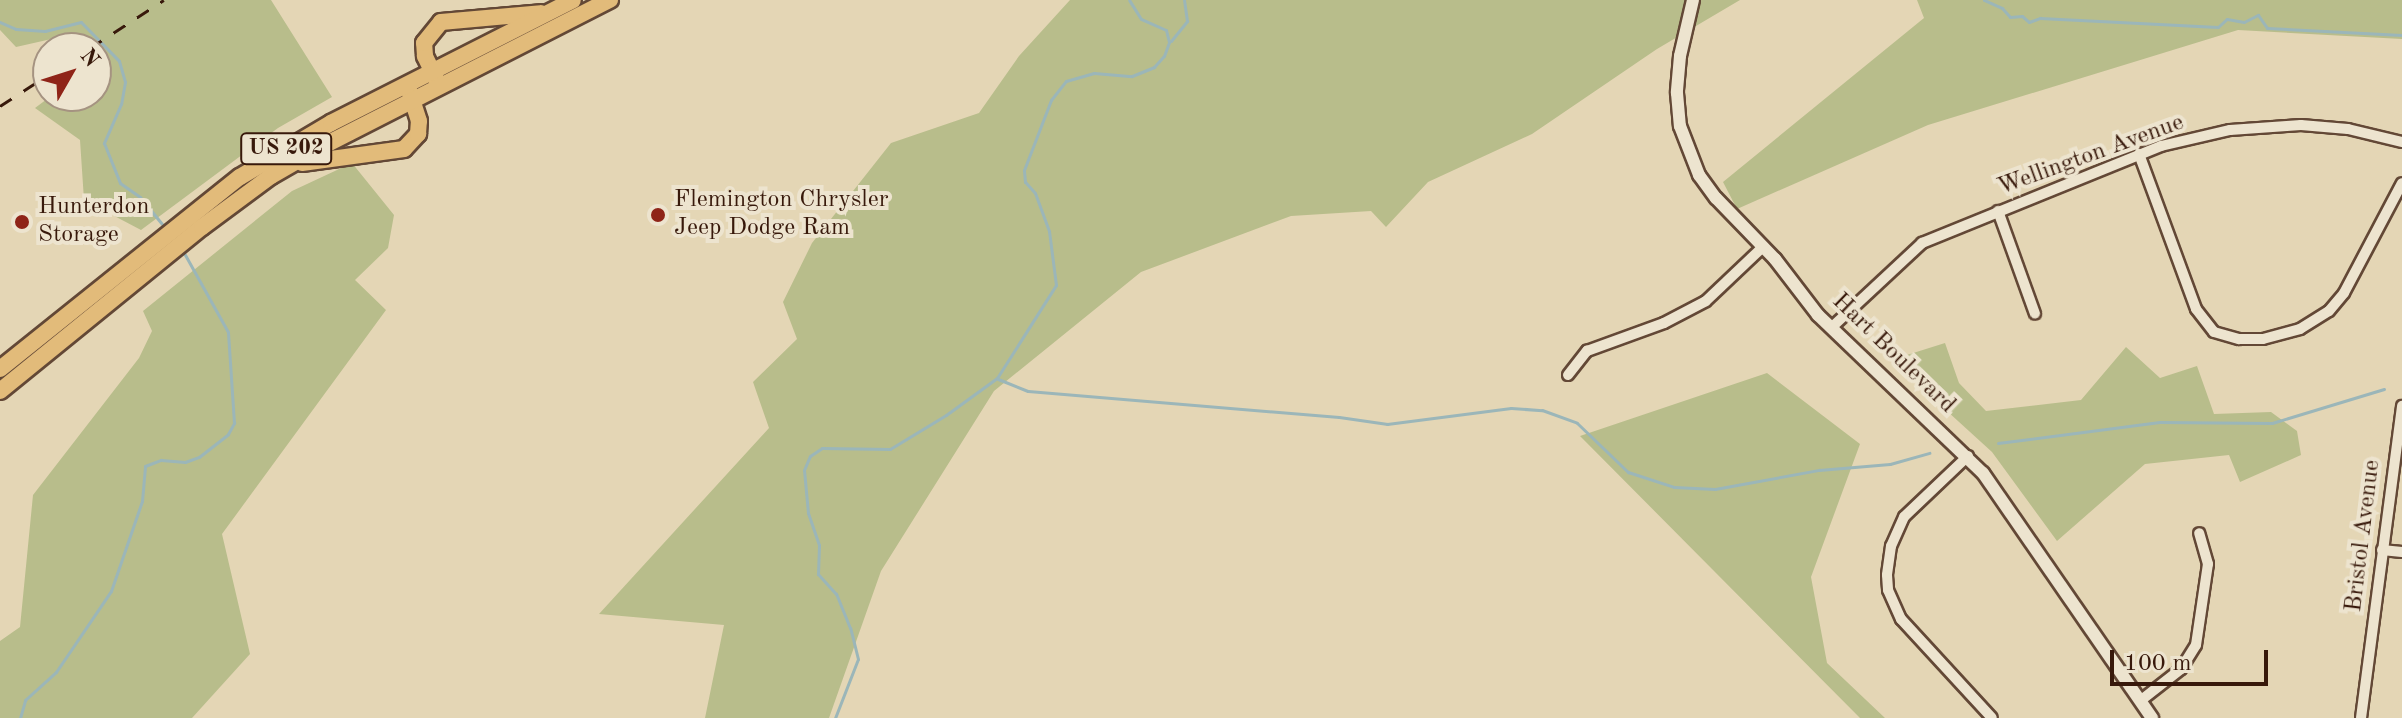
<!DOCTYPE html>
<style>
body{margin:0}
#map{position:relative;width:2402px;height:718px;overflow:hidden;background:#e4d6b5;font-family:"Old Standard TT",serif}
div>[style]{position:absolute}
.green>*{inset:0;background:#b8bd8b}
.stream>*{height:3px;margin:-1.5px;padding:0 1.5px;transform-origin:1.5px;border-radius:1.5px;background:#9bb6b9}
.roads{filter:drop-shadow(2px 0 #634836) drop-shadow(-2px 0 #634836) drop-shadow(0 2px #634836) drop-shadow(0 -2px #634836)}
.minor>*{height:10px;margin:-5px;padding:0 5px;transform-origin:5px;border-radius:5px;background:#ede4cf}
.tertiary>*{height:12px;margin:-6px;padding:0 6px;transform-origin:6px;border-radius:6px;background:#ede4cf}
.trunk>*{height:16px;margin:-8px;padding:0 8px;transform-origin:8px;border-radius:8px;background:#e2bb7a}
.rail>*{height:3px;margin-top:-1.5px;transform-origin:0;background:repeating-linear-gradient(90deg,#38190b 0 14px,transparent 0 28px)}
.dots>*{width:22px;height:22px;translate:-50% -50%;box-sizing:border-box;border:4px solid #ede4cf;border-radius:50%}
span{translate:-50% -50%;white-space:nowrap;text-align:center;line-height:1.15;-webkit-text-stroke:8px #ede4cf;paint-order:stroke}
.shield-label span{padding:2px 6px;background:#ede4cf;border:2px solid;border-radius:6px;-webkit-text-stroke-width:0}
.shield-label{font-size:22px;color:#38190b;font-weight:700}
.street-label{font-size:24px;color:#38190b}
.poi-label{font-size:24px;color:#38190b}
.left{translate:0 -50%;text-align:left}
.north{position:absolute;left:32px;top:32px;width:80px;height:80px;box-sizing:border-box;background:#ede4cf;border:2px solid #a59381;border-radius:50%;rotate:51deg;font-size:22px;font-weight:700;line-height:32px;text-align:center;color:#38190b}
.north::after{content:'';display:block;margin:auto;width:28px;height:36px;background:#8f2418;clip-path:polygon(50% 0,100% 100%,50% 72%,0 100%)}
.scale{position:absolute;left:2110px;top:650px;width:158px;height:36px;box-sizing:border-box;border:4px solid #38190b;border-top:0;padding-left:10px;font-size:24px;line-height:28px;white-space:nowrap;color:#38190b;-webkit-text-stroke:6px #ede4cf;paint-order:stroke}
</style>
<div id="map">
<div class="green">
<div style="clip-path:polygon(0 0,271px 0,332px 97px,278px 128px,141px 230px,84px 200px,80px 140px,35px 108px,51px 96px,96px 96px,96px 48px,91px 48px,78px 33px,16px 47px,0 30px)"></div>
<div style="clip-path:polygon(1070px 0,1740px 0,1657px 49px,1532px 134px,1428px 182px,1386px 227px,1371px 211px,1291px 216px,1141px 272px,994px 391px,881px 571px,829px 718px,705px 718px,724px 625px,599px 614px,769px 428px,753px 382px,797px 339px,783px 302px,812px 243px,891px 143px,979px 113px,1019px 56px)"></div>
<div style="clip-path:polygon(1917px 0,2402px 0,2402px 39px,2238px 30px,1928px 125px,1737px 209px,1723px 182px,1924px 18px)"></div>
<div style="clip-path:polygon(352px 163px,394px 215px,388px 248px,355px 280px,386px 310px,222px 534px,250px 654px,192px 718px,0 718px,0 641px,20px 627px,33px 495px,139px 358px,152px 331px,143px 311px,292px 191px)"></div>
<div style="clip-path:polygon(1945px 343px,1959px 383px,1986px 411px,2081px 400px,2126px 347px,2160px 378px,2197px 366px,2214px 414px,2271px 412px,2297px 431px,2301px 455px,2240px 482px,2229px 455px,2145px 464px,2057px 541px,1992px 452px,1891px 360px)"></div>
<div style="clip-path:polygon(1767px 373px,1860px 444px,1811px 577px,1827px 663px,1885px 718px,1860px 718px,1580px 436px)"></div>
</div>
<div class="stream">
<div style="left:1984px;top:0;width:20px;rotate:24deg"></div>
<div style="left:2002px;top:8px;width:12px;rotate:48deg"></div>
<div style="left:2010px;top:17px;width:12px;rotate:-5deg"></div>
<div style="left:2022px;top:16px;width:9px;rotate:41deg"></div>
<div style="left:2029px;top:22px;width:12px;rotate:-20deg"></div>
<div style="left:2040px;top:18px;width:178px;rotate:2.9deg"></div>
<div style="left:2218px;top:27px;width:12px;rotate:-42deg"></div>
<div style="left:2227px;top:19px;width:17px;rotate:10deg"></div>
<div style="left:2244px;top:22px;width:16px;rotate:-27deg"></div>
<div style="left:2258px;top:15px;width:16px;rotate:55deg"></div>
<div style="left:2267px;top:28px;width:135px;rotate:3deg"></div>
<div style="left:0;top:22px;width:17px;rotate:24deg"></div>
<div style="left:16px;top:29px;width:29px;rotate:4deg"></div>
<div style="left:45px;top:31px;width:37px;rotate:-14deg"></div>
<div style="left:81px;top:22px;width:54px;rotate:45.7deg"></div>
<div style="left:119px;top:61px;width:22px;rotate:74deg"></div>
<div style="left:125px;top:82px;width:22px;rotate:100deg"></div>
<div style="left:121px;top:104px;width:43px;rotate:113.6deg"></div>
<div style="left:104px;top:143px;width:43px;rotate:68.2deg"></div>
<div style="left:120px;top:183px;width:24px;rotate:35deg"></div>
<div style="left:140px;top:197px;width:41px;rotate:50.9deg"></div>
<div style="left:1171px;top:41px;width:26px;rotate:-51deg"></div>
<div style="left:1187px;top:21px;width:21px;rotate:-98deg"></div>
<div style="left:998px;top:379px;width:32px;rotate:22deg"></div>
<div style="left:1028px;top:391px;width:312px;rotate:4.8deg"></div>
<div style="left:1339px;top:417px;width:49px;rotate:8.3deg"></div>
<div style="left:1387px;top:424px;width:125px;rotate:-7.4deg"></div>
<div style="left:1511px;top:408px;width:31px;rotate:4deg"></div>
<div style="left:1542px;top:410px;width:37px;rotate:20deg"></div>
<div style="left:1577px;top:423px;width:71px;rotate:43.9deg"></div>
<div style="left:1628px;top:472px;width:48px;rotate:18.1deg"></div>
<div style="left:1674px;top:487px;width:41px;rotate:2.8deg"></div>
<div style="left:1715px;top:489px;width:106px;rotate:-10.4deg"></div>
<div style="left:1819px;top:470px;width:71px;rotate:-4.8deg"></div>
<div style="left:1890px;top:464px;width:41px;rotate:-15.8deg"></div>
<div style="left:1998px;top:443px;width:163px;rotate:-7.4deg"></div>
<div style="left:2160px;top:422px;width:112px;rotate:0.5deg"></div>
<div style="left:2272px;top:423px;width:117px;rotate:-16.9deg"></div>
<div style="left:20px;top:718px;width:19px;rotate:-74deg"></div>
<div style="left:25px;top:700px;width:42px;rotate:-42.1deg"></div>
<div style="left:56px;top:672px;width:98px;rotate:-55.8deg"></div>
<div style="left:111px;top:591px;width:95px;rotate:-71deg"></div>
<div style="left:142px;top:501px;width:35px;rotate:-85deg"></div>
<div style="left:145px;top:466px;width:17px;rotate:-21deg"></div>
<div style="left:161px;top:460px;width:24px;rotate:5deg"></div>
<div style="left:185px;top:462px;width:15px;rotate:-20deg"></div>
<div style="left:199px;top:457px;width:37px;rotate:-38deg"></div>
<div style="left:228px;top:434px;width:13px;rotate:-61deg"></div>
<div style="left:234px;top:423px;width:91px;rotate:-93.8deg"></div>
<div style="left:228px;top:332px;width:93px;rotate:-119.1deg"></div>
<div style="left:835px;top:718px;width:63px;rotate:-68.7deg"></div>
<div style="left:858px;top:659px;width:32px;rotate:-104deg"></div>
<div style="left:850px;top:628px;width:37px;rotate:-112deg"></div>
<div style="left:836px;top:594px;width:27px;rotate:-132deg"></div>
<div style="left:818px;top:574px;width:29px;rotate:-88deg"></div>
<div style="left:819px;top:545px;width:34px;rotate:-109deg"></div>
<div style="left:808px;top:513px;width:43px;rotate:-95.3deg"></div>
<div style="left:804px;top:470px;width:15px;rotate:-67deg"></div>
<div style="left:810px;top:456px;width:14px;rotate:-34deg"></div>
<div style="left:822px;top:448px;width:68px;rotate:0.8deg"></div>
<div style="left:890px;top:449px;width:66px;rotate:-31.3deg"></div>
<div style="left:946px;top:415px;width:63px;rotate:-36deg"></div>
<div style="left:997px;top:378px;width:110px;rotate:-57.6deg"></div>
<div style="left:1056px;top:285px;width:54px;rotate:-97.4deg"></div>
<div style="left:1049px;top:231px;width:40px;rotate:-110.2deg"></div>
<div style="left:1035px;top:193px;width:15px;rotate:-132deg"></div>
<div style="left:1025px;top:182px;width:12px;rotate:-95deg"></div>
<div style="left:1024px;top:170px;width:75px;rotate:-68.9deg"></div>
<div style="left:1051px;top:100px;width:24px;rotate:-52deg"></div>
<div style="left:1066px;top:81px;width:29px;rotate:-16deg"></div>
<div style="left:1094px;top:73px;width:38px;rotate:5deg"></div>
<div style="left:1132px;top:76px;width:24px;rotate:-22deg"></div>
<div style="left:1154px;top:67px;width:15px;rotate:-48deg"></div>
<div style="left:1164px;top:56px;width:15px;rotate:-70deg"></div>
<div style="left:1169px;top:42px;width:12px;rotate:-104deg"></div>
<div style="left:1166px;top:30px;width:27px;rotate:-156deg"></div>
<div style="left:1141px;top:19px;width:22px;rotate:-122deg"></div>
</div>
<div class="roads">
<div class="minor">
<div style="left:2139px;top:154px;width:165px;rotate:69.8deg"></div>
<div style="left:2196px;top:309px;width:29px;rotate:52deg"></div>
<div style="left:2214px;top:332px;width:26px;rotate:16deg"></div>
<div style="left:2239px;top:339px;width:24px"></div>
<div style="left:2263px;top:339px;width:38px;rotate:-15deg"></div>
<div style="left:2300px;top:329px;width:34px;rotate:-32deg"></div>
<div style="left:2329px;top:311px;width:23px;rotate:-50deg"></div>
<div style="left:2344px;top:293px;width:124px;rotate:-62.2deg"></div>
<div style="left:1998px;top:211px;width:109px;rotate:70.2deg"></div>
<div style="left:1831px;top:328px;width:125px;rotate:-43deg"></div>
<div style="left:1922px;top:243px;width:258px;rotate:-22.1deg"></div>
<div style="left:2161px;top:146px;width:71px;rotate:-13.1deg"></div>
<div style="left:2230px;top:130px;width:71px;rotate:-4deg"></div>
<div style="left:2301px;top:125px;width:47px;rotate:4.9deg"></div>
<div style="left:2348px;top:129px;width:56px;rotate:13.5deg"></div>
<div style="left:1568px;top:375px;width:31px;rotate:-52deg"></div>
<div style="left:1587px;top:351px;width:82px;rotate:-20deg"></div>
<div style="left:1664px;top:323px;width:47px;rotate:-27.6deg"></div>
<div style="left:1706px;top:301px;width:79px;rotate:-43.5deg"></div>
<div style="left:1968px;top:456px;width:88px;rotate:136.4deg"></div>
<div style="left:1904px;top:517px;width:32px;rotate:114deg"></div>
<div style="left:1891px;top:546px;width:29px;rotate:98deg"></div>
<div style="left:1887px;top:575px;width:15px;rotate:86deg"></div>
<div style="left:1888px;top:590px;width:32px;rotate:66deg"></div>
<div style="left:1901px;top:619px;width:134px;rotate:47.4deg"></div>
<div style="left:2382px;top:550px;width:20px;rotate:6deg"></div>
<div style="left:2140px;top:701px;width:52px;rotate:-38deg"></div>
<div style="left:2181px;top:669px;width:28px;rotate:-58deg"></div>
<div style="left:2196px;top:645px;width:82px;rotate:-81.6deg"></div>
<div style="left:2208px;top:564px;width:32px;rotate:-106deg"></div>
<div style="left:2361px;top:718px;width:315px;rotate:-82.5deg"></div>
</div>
<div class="tertiary">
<div style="left:1693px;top:0;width:57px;rotate:103.1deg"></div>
<div style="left:1680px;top:56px;width:37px;rotate:95deg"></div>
<div style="left:1677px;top:93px;width:33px;rotate:85deg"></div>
<div style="left:1680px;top:126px;width:53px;rotate:68.8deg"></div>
<div style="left:1699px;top:175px;width:29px;rotate:54deg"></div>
<div style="left:1716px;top:198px;width:85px;rotate:46deg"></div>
<div style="left:1775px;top:259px;width:71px;rotate:52.5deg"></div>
<div style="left:1818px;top:315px;width:228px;rotate:43.8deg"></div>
<div style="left:1983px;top:473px;width:298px;rotate:55.4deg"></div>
</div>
<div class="trunk">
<div style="left:437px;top:81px;width:28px;rotate:-116deg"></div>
<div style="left:425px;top:56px;width:13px;rotate:-94deg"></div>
<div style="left:424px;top:43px;width:27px;rotate:-51deg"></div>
<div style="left:441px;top:22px;width:100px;rotate:-5.1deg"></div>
<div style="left:302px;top:163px;width:103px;rotate:-7.8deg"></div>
<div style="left:404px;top:149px;width:21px;rotate:-47deg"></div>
<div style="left:418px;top:134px;width:13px;rotate:-86deg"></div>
<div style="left:419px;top:121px;width:32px;rotate:-108deg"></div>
<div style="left:0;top:369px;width:307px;rotate:-38.7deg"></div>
<div style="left:240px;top:177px;width:106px;rotate:-30.7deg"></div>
<div style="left:331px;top:123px;width:271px;rotate:-26.9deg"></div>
<div style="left:0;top:391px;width:260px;rotate:-39.1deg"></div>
<div style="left:202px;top:227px;width:86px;rotate:-36.5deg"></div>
<div style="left:271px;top:176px;width:62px;rotate:-29.9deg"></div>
<div style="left:325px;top:145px;width:320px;rotate:-27deg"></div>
</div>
</div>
<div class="rail">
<div style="left:90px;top:48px;width:88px;rotate:-33deg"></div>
<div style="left:0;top:106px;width:57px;rotate:-32.9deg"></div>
</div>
<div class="dots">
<div style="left:658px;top:215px;background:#8f2418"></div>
<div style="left:22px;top:222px;background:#8f2418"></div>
</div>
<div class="shield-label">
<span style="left:286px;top:149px">US 202</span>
</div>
<div class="street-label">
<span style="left:2091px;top:156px;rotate:-20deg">Wellington Avenue</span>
<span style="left:1893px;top:354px;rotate:44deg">Hart Boulevard</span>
<span style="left:2364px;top:536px;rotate:-83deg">Bristol Avenue</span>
</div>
<div class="poi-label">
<span class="left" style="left:674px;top:215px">Flemington Chrysler<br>Jeep Dodge Ram</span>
<span class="left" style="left:38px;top:222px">Hunterdon<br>Storage</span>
</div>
<div class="north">N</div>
<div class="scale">100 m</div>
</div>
